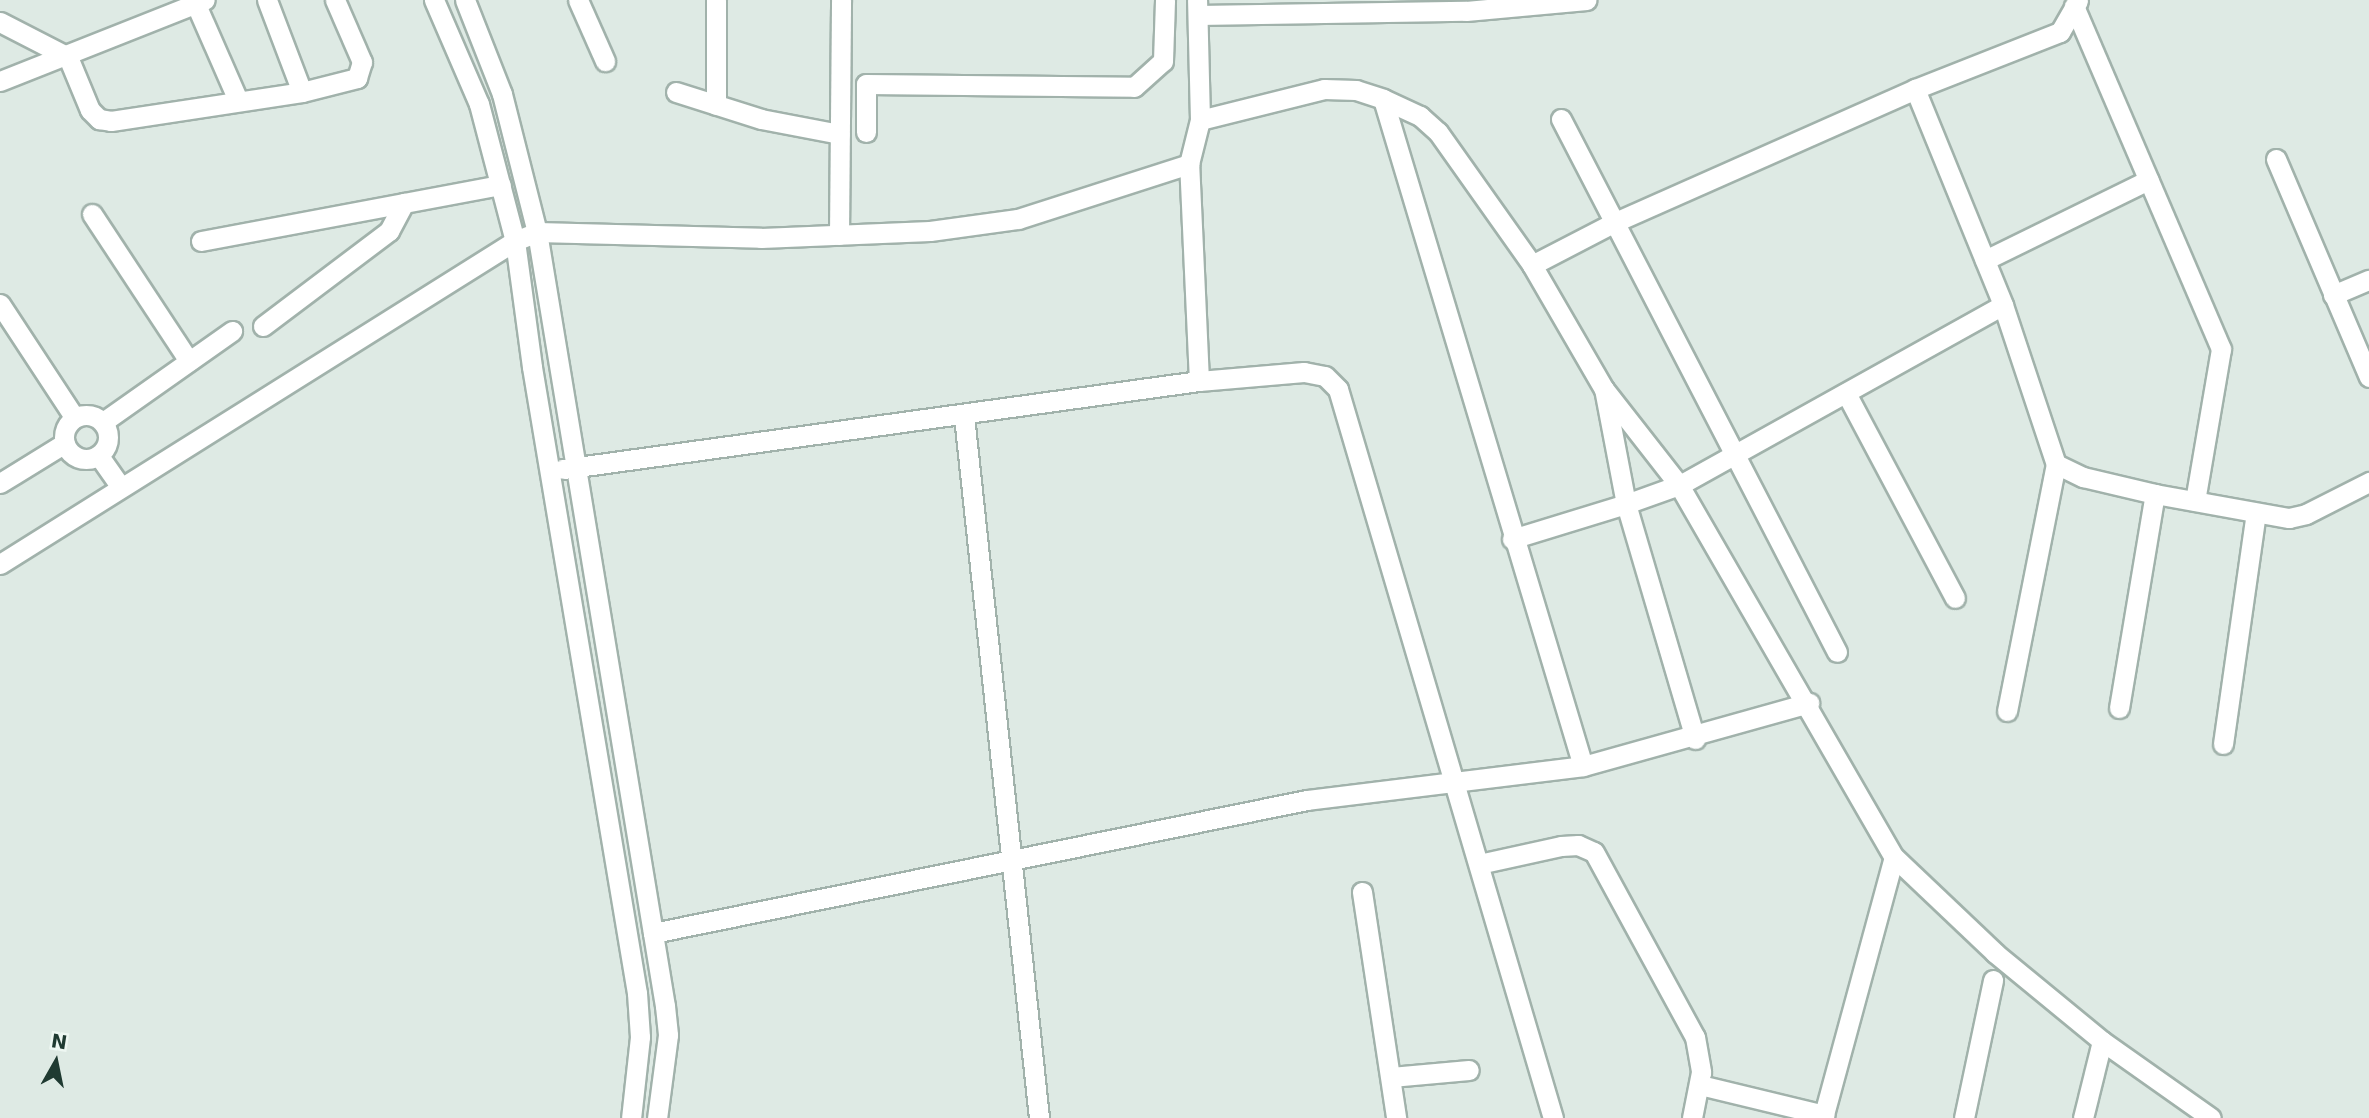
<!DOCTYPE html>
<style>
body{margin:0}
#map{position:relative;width:2369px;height:1118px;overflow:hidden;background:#deeae4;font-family:"DejaVu Sans",sans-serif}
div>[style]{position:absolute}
.roads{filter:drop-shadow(2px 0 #a1b2ab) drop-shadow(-2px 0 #a1b2ab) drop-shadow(0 2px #a1b2ab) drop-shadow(0 -2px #a1b2ab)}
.minor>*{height:19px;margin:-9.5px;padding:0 9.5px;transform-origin:9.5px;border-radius:9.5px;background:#fff}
.minor>.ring{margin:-9.5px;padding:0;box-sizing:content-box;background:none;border:19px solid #fff;border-radius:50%}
span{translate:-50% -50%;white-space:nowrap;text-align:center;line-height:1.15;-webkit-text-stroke:5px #eef7f2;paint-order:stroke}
.north{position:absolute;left:21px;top:1027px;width:70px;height:70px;-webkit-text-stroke:5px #eef7f2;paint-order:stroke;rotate:9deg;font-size:19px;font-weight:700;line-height:28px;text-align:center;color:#1f3a31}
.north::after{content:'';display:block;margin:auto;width:24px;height:32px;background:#1f3a31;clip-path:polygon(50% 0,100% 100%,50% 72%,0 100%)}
</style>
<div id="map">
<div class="roads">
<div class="minor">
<div style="left:194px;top:0;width:109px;rotate:66.3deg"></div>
<div style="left:267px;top:0;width:98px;rotate:69.2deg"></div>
<div style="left:434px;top:0;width:113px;rotate:66.6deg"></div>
<div style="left:479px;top:104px;width:142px;rotate:75.3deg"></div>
<div style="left:515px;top:241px;width:127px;rotate:82.3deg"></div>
<div style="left:532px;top:367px;width:635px;rotate:80.48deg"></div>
<div style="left:637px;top:993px;width:44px;rotate:86.1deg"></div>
<div style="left:640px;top:1037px;width:81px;rotate:96.3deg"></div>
<div style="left:465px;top:0;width:101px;rotate:68.5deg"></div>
<div style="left:502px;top:94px;width:142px;rotate:75.8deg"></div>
<div style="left:537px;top:232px;width:785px;rotate:80.61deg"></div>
<div style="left:665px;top:1006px;width:29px;rotate:84deg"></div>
<div style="left:668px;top:1035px;width:84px;rotate:97.5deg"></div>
<div style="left:578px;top:0;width:67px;rotate:66.1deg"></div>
<div style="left:716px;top:0;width:105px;rotate:90deg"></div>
<div style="left:2074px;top:6px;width:373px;rotate:66.8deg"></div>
<div style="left:2221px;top:349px;width:154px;rotate:99.7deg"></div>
<div style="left:1198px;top:15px;width:268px;rotate:-0.9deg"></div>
<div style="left:1466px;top:11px;width:121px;rotate:-5.2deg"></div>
<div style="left:0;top:22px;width:76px;rotate:27.2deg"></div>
<div style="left:68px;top:57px;width:57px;rotate:67.5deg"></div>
<div style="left:90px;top:110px;width:13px;rotate:45deg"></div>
<div style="left:99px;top:119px;width:12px;rotate:9deg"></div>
<div style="left:111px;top:121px;width:193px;rotate:-8.6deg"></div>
<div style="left:302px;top:92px;width:57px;rotate:-14.3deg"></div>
<div style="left:357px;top:78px;width:17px;rotate:-73deg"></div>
<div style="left:362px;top:62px;width:68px;rotate:-113.5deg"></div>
<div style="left:0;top:81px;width:220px;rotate:-21.6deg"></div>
<div style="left:1915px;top:89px;width:156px;rotate:-21.5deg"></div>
<div style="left:2060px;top:32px;width:36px;rotate:-60deg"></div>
<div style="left:676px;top:92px;width:89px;rotate:17.6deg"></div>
<div style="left:761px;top:119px;width:80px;rotate:10.8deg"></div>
<div style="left:1383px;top:99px;width:41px;rotate:24.7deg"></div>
<div style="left:1420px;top:116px;width:24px;rotate:42deg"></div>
<div style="left:1438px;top:132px;width:163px;rotate:54.7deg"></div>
<div style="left:1532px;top:265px;width:91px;rotate:-27.4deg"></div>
<div style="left:1613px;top:223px;width:330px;rotate:-23.9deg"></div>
<div style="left:1915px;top:89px;width:233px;rotate:67.8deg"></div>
<div style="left:2003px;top:305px;width:371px;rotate:150.9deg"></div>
<div style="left:1679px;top:485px;width:430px;rotate:60deg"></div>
<div style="left:1894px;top:857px;width:139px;rotate:43.5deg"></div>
<div style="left:1995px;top:953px;width:139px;rotate:39.4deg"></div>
<div style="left:2102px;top:1041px;width:133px;rotate:35.2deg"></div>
<div style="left:1561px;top:119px;width:600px;rotate:62.62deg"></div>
<div style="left:1200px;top:120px;width:128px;rotate:-14deg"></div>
<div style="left:1324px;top:89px;width:32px;rotate:2deg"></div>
<div style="left:1356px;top:90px;width:28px;rotate:18deg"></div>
<div style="left:1383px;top:99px;width:696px;rotate:73.31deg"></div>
<div style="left:866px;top:132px;width:48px;rotate:-90deg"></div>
<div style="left:866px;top:84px;width:268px;rotate:0.6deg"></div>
<div style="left:1134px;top:87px;width:39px;rotate:-42deg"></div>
<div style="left:1163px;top:61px;width:61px;rotate:-88.1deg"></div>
<div style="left:2276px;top:159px;width:237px;rotate:66.9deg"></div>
<div style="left:92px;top:214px;width:176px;rotate:56.6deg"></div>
<div style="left:839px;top:235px;width:235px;rotate:-89.5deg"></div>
<div style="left:201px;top:241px;width:305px;rotate:-10.6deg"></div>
<div style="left:1985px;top:260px;width:182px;rotate:-26.1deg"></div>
<div style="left:1532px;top:265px;width:143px;rotate:59.9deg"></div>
<div style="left:1604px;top:389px;width:122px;rotate:52deg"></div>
<div style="left:1679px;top:485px;width:56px;rotate:160.3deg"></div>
<div style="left:1626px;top:504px;width:117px;rotate:-100.8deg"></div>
<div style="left:2333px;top:295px;width:39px;rotate:-23deg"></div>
<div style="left:0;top:304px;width:136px;rotate:56.7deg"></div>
<div style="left:2003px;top:305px;width:168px;rotate:71.6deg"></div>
<div style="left:2056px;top:464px;width:30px;rotate:26deg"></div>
<div style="left:2083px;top:477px;width:74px;rotate:13.3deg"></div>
<div style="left:2155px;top:494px;width:136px;rotate:10.2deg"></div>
<div style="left:2289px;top:518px;width:17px;rotate:-13deg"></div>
<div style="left:2306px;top:514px;width:71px;rotate:-26.9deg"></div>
<div style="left:263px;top:326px;width:158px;rotate:-37deg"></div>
<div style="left:389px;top:231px;width:32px;rotate:-62deg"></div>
<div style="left:1199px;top:381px;width:105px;rotate:-4.9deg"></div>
<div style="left:1304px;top:372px;width:21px;rotate:11deg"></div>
<div style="left:1325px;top:376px;width:18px;rotate:45deg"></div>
<div style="left:1338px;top:389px;width:760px;rotate:73.57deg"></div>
<div style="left:1846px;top:393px;width:232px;rotate:62deg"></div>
<div class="ring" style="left:64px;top:415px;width:25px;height:25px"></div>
<div style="left:964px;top:416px;width:706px;rotate:83.9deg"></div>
<div style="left:103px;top:422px;width:158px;rotate:-35.2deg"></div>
<div style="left:99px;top:456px;width:37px;rotate:55deg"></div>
<div style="left:563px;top:469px;width:642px;rotate:-7.88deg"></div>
<div style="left:1199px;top:381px;width:217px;rotate:-92.6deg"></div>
<div style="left:1189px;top:164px;width:45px;rotate:-76deg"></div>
<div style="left:1200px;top:120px;width:120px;rotate:-91.4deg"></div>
<div style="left:0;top:483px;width:76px;rotate:-31.6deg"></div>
<div style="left:1512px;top:539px;width:119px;rotate:-17.1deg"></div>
<div style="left:1626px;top:504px;width:245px;rotate:73.6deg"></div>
<div style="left:0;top:564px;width:608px;rotate:-32.1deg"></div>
<div style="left:515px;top:241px;width:24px;rotate:-22deg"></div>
<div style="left:537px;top:232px;width:224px;rotate:1.5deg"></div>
<div style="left:761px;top:238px;width:169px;rotate:-2.4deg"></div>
<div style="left:930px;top:231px;width:89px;rotate:-7.8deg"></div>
<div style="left:1018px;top:219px;width:180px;rotate:-17.8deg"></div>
<div style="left:2119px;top:708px;width:217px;rotate:-80.5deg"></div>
<div style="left:2007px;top:711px;width:252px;rotate:-78.8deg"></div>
<div style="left:2223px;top:744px;width:233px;rotate:-81.9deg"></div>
<div style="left:1479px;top:864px;width:84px;rotate:-12.4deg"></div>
<div style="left:1561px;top:846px;width:17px;rotate:-3deg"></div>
<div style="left:1578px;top:845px;width:17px;rotate:24deg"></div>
<div style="left:1594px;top:852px;width:211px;rotate:61.4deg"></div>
<div style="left:1695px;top:1037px;width:36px;rotate:80deg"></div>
<div style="left:1701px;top:1072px;width:47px;rotate:101.1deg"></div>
<div style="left:1362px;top:892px;width:229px;rotate:81.4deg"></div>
<div style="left:653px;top:933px;width:667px;rotate:-11.5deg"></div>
<div style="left:1307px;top:800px;width:278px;rotate:-7deg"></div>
<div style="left:1583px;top:766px;width:235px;rotate:-15.6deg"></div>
<div style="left:1391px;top:1077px;width:78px;rotate:-5.1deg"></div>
<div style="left:1700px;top:1085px;width:128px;rotate:13.6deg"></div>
<div style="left:1823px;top:1118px;width:270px;rotate:-74.8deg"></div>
<div style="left:1964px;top:1118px;width:141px;rotate:-78.1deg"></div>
<div style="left:2083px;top:1118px;width:79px;rotate:-76.1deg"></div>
</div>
</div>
<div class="north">N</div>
</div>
